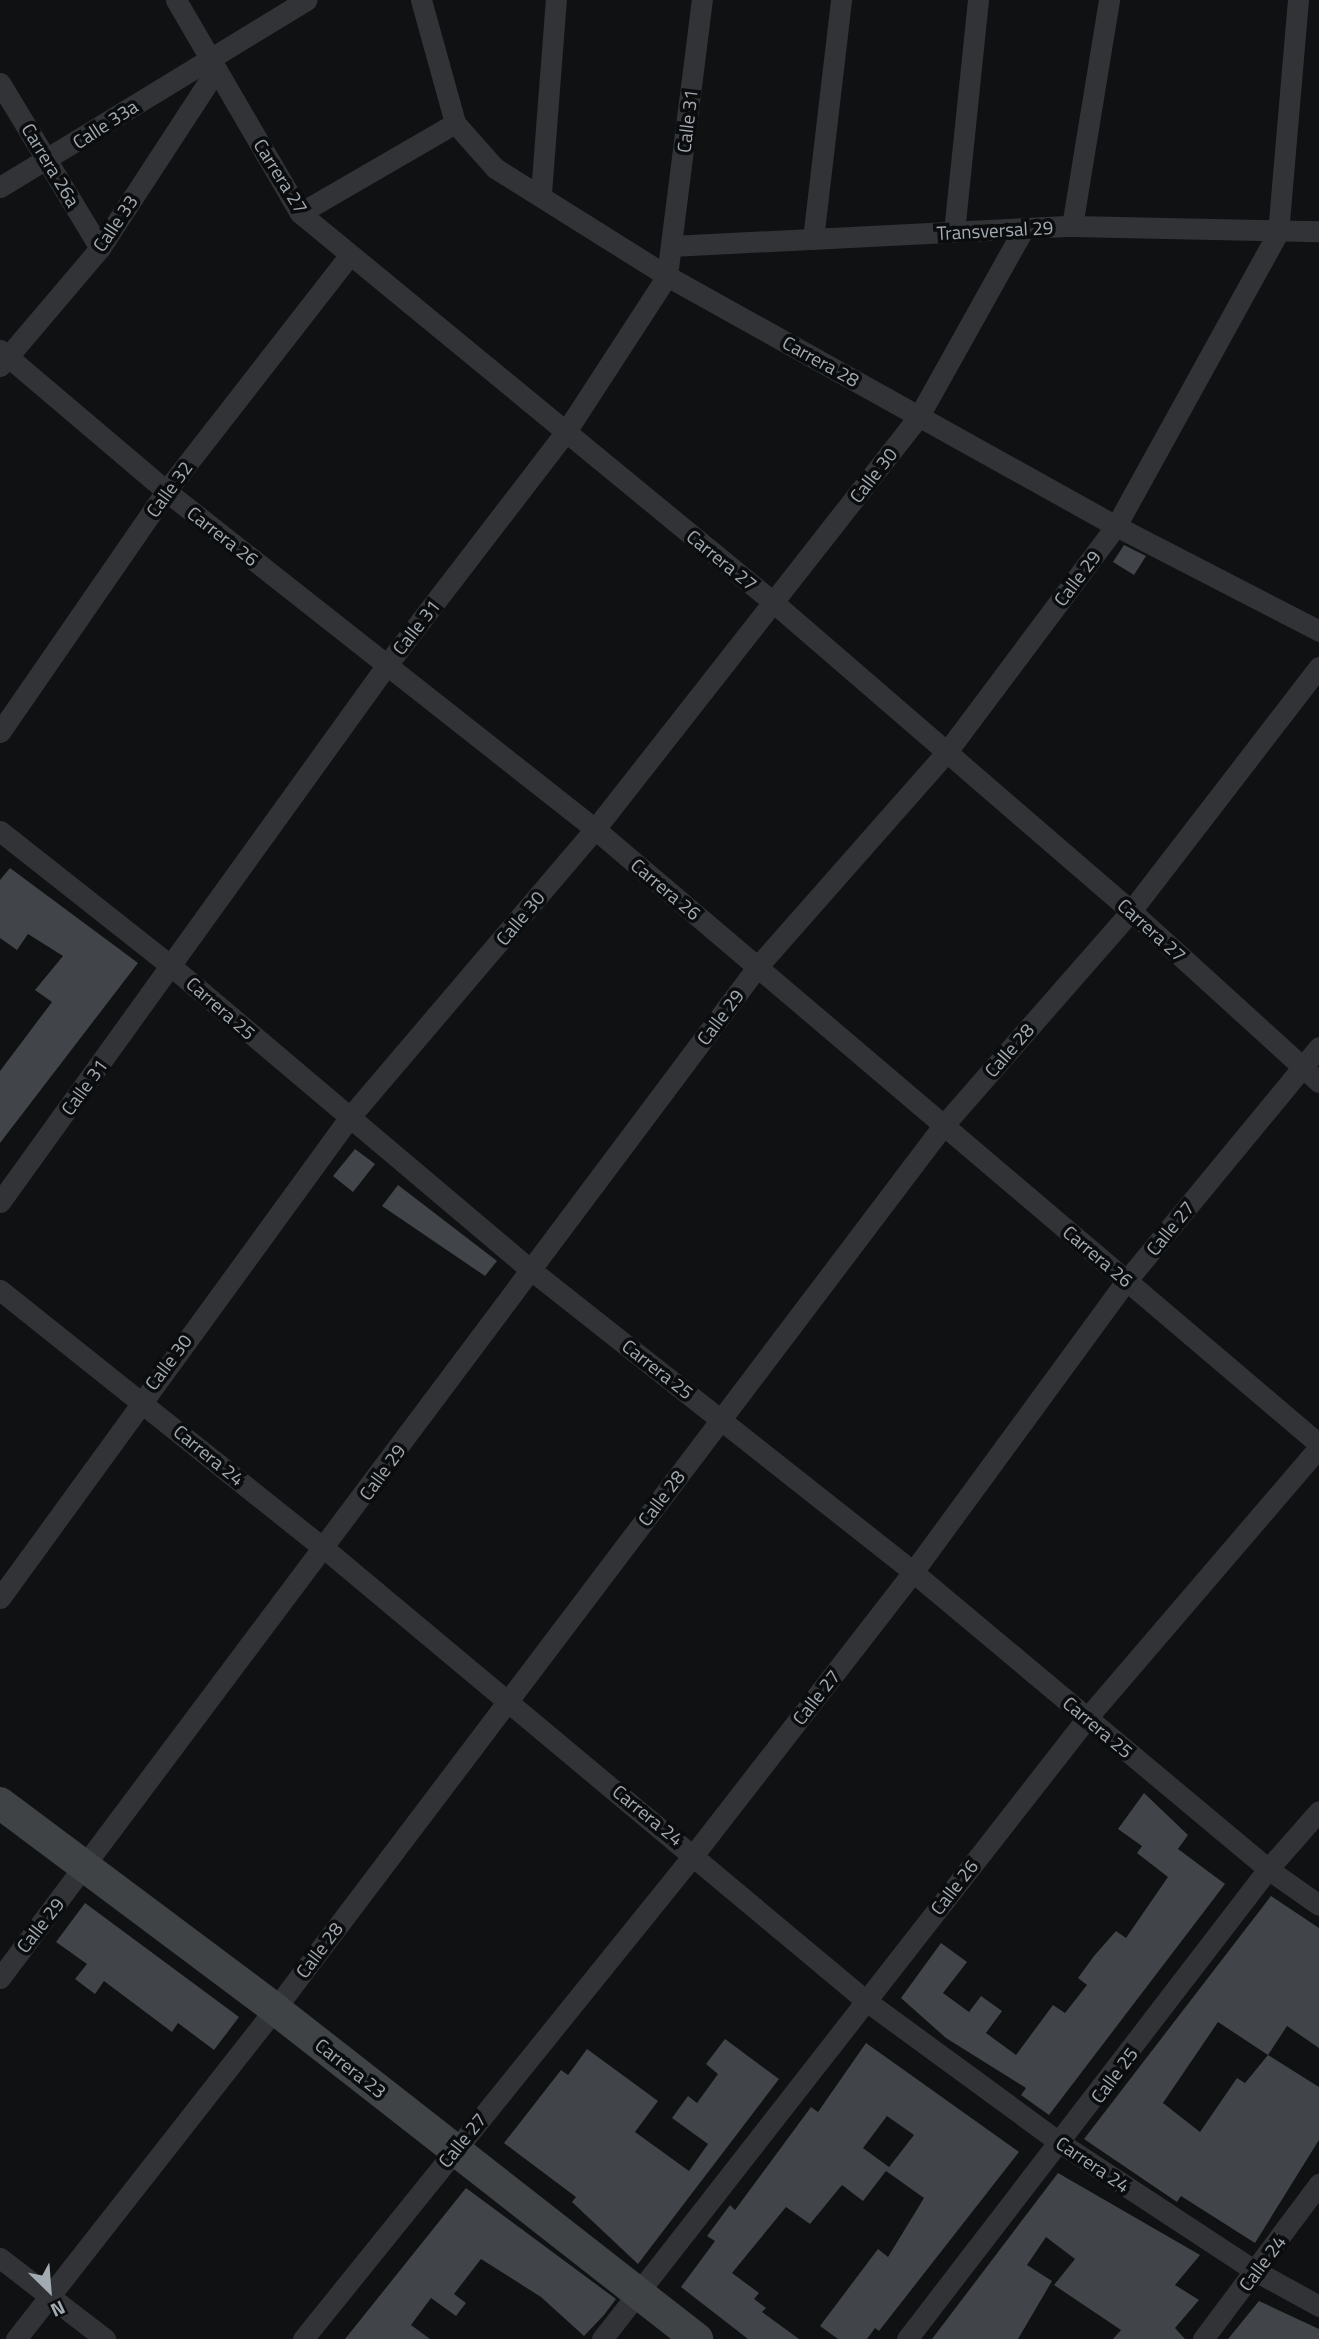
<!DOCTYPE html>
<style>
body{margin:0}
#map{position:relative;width:1319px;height:2339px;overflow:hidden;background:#101112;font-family:"Titillium Web",sans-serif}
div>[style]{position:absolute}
.building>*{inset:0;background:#414448}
.street>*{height:21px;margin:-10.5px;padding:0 10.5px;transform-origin:10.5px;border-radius:10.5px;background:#323336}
.secondary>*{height:32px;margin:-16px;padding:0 16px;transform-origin:16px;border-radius:16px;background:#404346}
span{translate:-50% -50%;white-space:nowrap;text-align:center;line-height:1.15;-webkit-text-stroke:7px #0b0c0d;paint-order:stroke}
.street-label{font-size:19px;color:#a2aab2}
.north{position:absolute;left:14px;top:2255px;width:70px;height:70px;-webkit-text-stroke:5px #0b0c0d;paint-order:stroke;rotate:155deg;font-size:19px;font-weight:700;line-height:28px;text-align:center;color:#a2aab2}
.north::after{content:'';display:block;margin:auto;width:24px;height:32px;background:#a2aab2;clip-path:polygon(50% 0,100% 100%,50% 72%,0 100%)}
</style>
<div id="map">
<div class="building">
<div style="clip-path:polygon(1124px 545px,1146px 556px,1134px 575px,1113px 562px)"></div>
<div style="clip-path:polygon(10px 868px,138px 963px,0 1143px,0 1071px,52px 1002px,35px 990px,63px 956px,28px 934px,17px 950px,0 938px,0 880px)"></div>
<div style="clip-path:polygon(355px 1149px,375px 1164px,353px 1192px,333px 1176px)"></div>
<div style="clip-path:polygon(398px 1185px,497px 1261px,485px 1276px,382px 1206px)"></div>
<div style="clip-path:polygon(1144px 1793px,1188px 1835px,1178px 1849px,1225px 1884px,1049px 2115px,1021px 2095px,1026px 2088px,946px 2038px,901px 1998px,941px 1943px,967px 1962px,943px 1993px,969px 2012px,981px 1996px,1002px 2011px,986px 2033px,1016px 2055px,1053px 2005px,1065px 2013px,1087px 1985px,1078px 1978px,1094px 1956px,1116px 1931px,1126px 1938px,1168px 1877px,1137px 1853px,1142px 1846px,1118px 1829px)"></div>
<div style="clip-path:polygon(evenodd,1271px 1896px,1319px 1928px,1319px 2048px,1287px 2026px,1268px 2055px,1319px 2087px,1319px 2140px,1255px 2243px,1181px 2196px,1177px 2202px,1084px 2139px,1271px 1896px,1218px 2022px,1268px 2055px,1245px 2083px,1237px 2078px,1200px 2132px,1163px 2103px,1218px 2022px)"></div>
<div style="clip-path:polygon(85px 1903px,239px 2017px,214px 2050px,178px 2023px,172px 2032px,104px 1981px,95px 1994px,75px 1979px,87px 1964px,56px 1942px)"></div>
<div style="clip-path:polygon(725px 2039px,779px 2079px,638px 2264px,572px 2202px,576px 2197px,504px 2143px,561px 2070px,568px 2075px,587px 2049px,658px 2101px,635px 2132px,689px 2171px,708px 2144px,672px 2118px,688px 2096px,697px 2103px,718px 2074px,706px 2064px)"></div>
<div style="clip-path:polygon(866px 2043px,1019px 2152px,879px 2331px,875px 2328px,867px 2339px,838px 2339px,820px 2326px,878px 2249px,888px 2257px,924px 2198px,886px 2171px,914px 2135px,887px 2116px,863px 2148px,889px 2167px,863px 2201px,842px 2185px,810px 2224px,786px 2207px,732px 2273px,759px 2293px,754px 2299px,766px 2308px,762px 2312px,799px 2339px,748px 2339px,681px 2287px,715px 2241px,707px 2236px,730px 2205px,735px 2210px,811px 2107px,818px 2112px)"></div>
<div style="clip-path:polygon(1058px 2173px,1200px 2255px,1175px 2285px,1199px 2300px,1175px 2328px,1185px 2339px,1113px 2339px,1121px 2330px,1054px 2285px,1075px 2259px,1046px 2237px,1027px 2265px,1052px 2281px,1018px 2339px,932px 2339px)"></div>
<div style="clip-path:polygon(466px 2188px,616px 2299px,604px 2315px,584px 2336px,541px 2297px,481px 2259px,454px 2294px,466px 2303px,456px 2316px,431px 2298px,411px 2325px,430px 2339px,345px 2339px)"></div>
<div style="clip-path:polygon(1259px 2301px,1319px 2329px,1319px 2339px,1228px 2339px)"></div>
</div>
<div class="street">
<div style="left:176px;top:0;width:246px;rotate:59.8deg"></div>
<div style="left:300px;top:213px;width:612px;rotate:39.43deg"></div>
<div style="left:773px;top:602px;width:473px;rotate:40.8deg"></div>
<div style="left:1131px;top:911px;width:254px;rotate:42.3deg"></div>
<div style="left:421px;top:0;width:128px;rotate:74.5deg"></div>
<div style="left:455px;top:123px;width:60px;rotate:48.4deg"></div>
<div style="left:495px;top:168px;width:203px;rotate:32.1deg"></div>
<div style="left:667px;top:276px;width:514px;rotate:29.11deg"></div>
<div style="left:1116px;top:526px;width:229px;rotate:27.3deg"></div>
<div style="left:0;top:83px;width:193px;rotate:58.8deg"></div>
<div style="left:0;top:187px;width:359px;rotate:-31.4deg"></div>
<div style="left:541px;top:193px;width:194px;rotate:-85.6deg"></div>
<div style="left:300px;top:213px;width:179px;rotate:-30.1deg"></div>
<div style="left:1072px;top:226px;width:229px;rotate:-80.7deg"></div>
<div style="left:954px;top:232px;width:233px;rotate:-84.1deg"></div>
<div style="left:813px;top:239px;width:241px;rotate:-83.3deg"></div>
<div style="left:671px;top:246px;width:401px;rotate:-2.9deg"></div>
<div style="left:1072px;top:226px;width:247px;rotate:1.2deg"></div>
<div style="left:0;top:350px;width:218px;rotate:40.3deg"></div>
<div style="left:166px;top:491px;width:546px;rotate:38.23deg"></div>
<div style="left:595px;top:829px;width:950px;rotate:40.35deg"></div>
<div style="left:0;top:366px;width:155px;rotate:-49.7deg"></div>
<div style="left:100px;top:248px;width:212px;rotate:-56.9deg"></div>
<div style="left:0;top:732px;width:293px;rotate:-55.4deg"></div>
<div style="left:166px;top:491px;width:299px;rotate:-52.1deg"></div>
<div style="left:0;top:831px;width:218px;rotate:38.3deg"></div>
<div style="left:171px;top:966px;width:471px;rotate:40.2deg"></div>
<div style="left:531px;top:1270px;width:487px;rotate:38.3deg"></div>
<div style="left:913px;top:1572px;width:463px;rotate:39.9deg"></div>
<div style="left:1268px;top:1869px;width:62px;rotate:35.2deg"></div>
<div style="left:0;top:1202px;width:661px;rotate:-54.24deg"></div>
<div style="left:386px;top:666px;width:294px;rotate:-52.5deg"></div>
<div style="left:565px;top:433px;width:187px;rotate:-57deg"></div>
<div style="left:667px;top:276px;width:278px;rotate:-82.8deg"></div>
<div style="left:0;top:1290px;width:416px;rotate:38.6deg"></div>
<div style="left:325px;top:1549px;width:704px;rotate:39.87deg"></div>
<div style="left:865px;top:2000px;width:244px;rotate:36.2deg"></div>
<div style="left:1062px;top:2144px;width:233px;rotate:33.3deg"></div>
<div style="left:1257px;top:2272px;width:71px;rotate:28.7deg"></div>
<div style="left:0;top:1598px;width:593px;rotate:-53.98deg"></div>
<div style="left:349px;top:1118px;width:380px;rotate:-49.6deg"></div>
<div style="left:595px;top:829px;width:525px;rotate:-51.89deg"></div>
<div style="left:919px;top:416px;width:215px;rotate:-60.8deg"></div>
<div style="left:0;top:1978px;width:1264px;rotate:-53.17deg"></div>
<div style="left:758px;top:966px;width:284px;rotate:-48.6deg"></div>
<div style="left:946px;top:753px;width:284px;rotate:-53.2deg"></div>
<div style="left:1116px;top:526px;width:335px;rotate:-61.1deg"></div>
<div style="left:1278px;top:233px;width:234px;rotate:-85.1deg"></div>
<div style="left:0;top:2258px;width:133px;rotate:37.6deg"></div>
<div style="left:16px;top:2339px;width:420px;rotate:-51.9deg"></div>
<div style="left:275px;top:2009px;width:1106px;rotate:-52.9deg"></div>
<div style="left:942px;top:1127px;width:287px;rotate:-48.8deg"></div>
<div style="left:1131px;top:911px;width:308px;rotate:-52.4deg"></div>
<div style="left:303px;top:2339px;width:624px;rotate:-51.11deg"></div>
<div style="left:695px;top:1853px;width:356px;rotate:-52.2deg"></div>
<div style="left:913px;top:1572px;width:362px;rotate:-53.8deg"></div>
<div style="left:1127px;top:1280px;width:302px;rotate:-50.5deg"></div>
<div style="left:602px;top:2339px;width:788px;rotate:-52.01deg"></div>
<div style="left:1087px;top:1718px;width:357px;rotate:-49.4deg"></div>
<div style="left:907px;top:2339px;width:593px;rotate:-52.47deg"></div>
<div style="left:1268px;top:1869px;width:77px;rotate:-48.7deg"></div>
<div style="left:1203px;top:2339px;width:194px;rotate:-53.2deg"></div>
</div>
<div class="secondary">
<div style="left:0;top:1803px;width:344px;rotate:36.8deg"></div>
<div style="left:275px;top:2009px;width:536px;rotate:38.03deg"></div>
</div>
<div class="street-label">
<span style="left:687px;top:121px;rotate:-83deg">Calle 31</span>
<span style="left:105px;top:124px;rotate:-33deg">Calle 33a</span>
<span style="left:51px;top:165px;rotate:59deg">Carrera 26a</span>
<span style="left:281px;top:176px;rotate:58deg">Carrera 27</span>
<span style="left:115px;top:223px;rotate:-56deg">Calle 33</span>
<span style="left:995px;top:230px;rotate:-3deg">Transversal 29</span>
<span style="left:821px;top:361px;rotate:29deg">Carrera 28</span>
<span style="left:873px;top:475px;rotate:-52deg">Calle 30</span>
<span style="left:169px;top:489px;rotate:-54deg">Calle 32</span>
<span style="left:223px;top:536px;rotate:38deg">Carrera 26</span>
<span style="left:722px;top:560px;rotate:39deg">Carrera 27</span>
<span style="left:1077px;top:578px;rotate:-53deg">Calle 29</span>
<span style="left:416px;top:627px;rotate:-52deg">Calle 31</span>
<span style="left:666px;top:889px;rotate:40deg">Carrera 26</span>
<span style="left:520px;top:918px;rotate:-50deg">Calle 30</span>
<span style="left:1152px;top:930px;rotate:42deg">Carrera 27</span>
<span style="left:221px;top:1008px;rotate:41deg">Carrera 25</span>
<span style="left:720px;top:1017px;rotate:-53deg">Calle 29</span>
<span style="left:1009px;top:1050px;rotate:-49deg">Calle 28</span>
<span style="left:84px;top:1087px;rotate:-54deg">Calle 31</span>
<span style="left:1170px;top:1228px;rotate:-51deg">Calle 27</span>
<span style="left:1098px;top:1256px;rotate:40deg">Carrera 26</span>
<span style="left:168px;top:1362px;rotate:-53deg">Calle 30</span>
<span style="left:658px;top:1369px;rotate:38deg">Carrera 25</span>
<span style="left:209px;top:1455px;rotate:39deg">Carrera 24</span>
<span style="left:382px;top:1472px;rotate:-54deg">Calle 29</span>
<span style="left:661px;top:1498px;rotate:-53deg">Calle 28</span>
<span style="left:816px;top:1697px;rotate:-52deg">Calle 27</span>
<span style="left:1098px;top:1727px;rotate:40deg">Carrera 25</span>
<span style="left:648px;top:1815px;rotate:39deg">Carrera 24</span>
<span style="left:954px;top:1887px;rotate:-52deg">Calle 26</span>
<span style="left:40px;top:1925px;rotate:-52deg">Calle 29</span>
<span style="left:319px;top:1950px;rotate:-53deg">Calle 28</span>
<span style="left:351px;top:2068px;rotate:38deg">Carrera 23</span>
<span style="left:1114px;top:2075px;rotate:-53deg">Calle 25</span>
<span style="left:462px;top:2140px;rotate:-51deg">Calle 27</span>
<span style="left:1093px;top:2164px;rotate:34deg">Carrera 24</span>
<span style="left:1262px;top:2263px;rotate:-53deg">Calle 24</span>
</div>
<div class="north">N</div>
</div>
